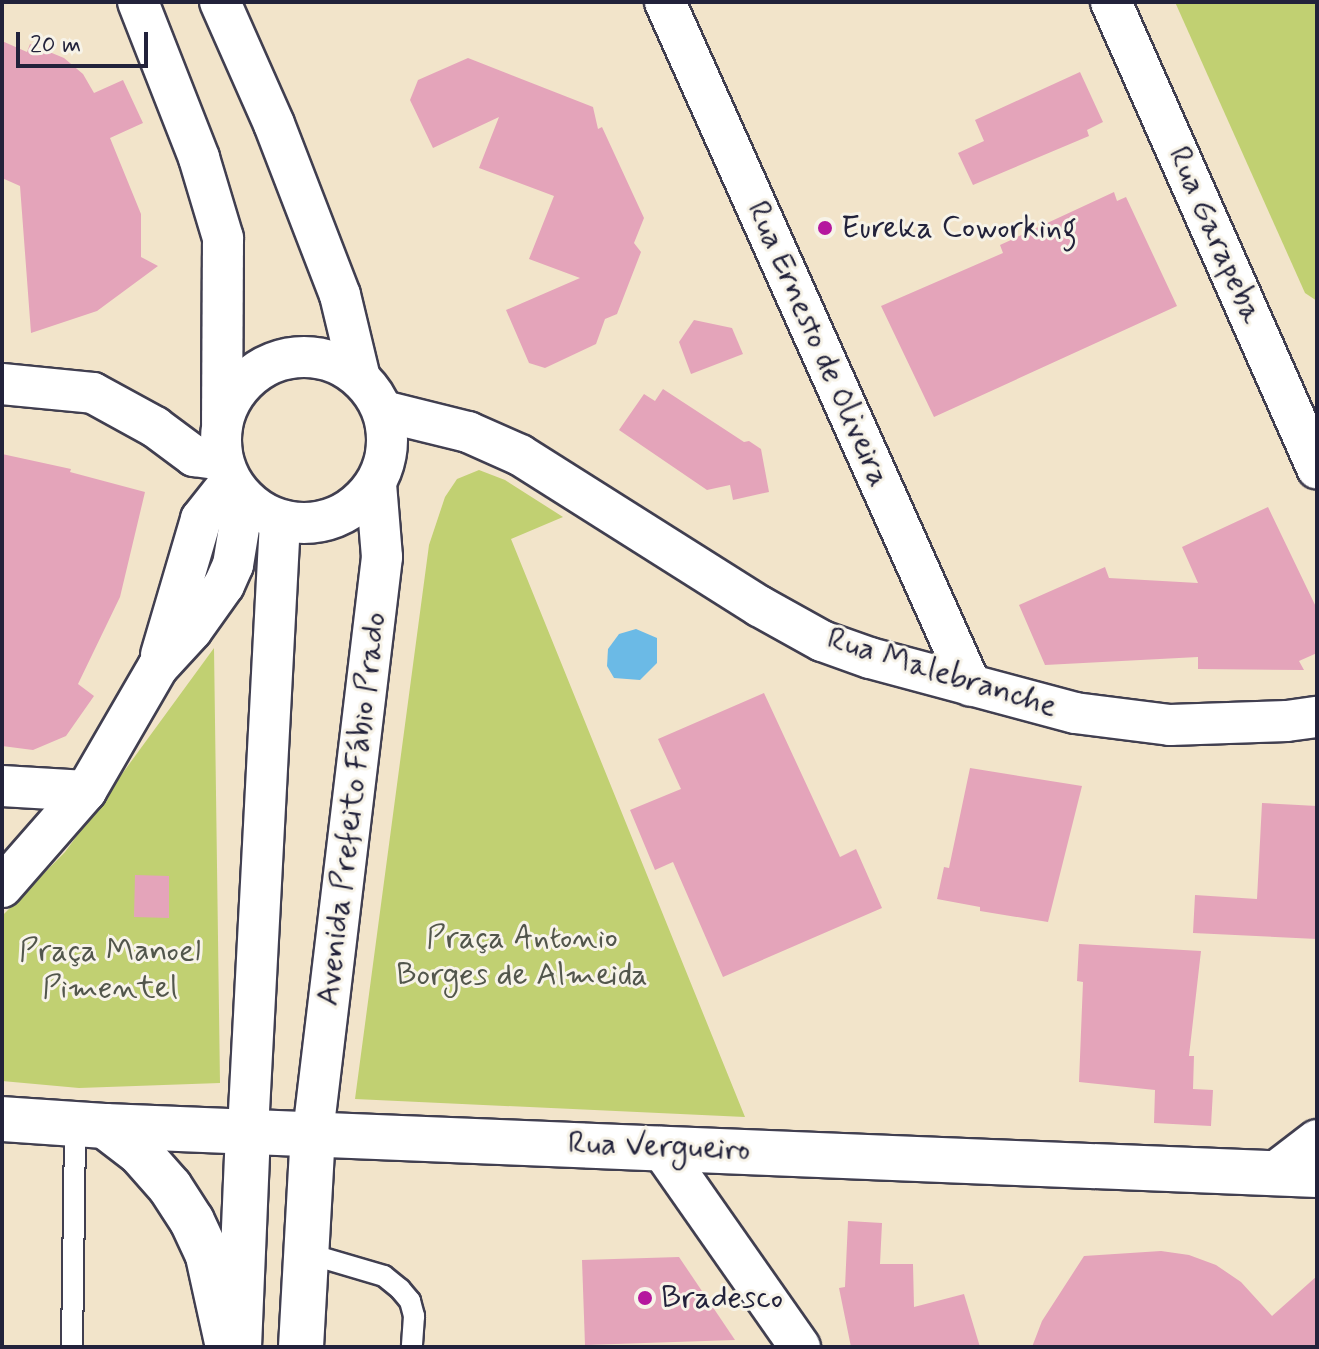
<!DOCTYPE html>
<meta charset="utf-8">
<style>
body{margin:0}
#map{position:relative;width:1319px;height:1349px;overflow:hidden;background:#f2e4ca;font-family:Mynerve,sans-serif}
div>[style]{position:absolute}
.green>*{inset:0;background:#c1d072}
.water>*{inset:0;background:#6bbae6}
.building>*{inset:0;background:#e4a4ba}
.roads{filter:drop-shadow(2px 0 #413f50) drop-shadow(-2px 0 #413f50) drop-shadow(0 2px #413f50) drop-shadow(0 -2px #413f50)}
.service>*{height:20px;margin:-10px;padding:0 10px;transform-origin:10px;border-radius:10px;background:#fff}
.minor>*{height:40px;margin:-20px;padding:0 20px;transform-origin:20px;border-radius:20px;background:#fff}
.minor>.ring{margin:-20px;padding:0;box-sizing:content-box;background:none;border:40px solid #fff;border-radius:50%}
.tertiary>*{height:44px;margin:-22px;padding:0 22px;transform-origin:22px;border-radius:22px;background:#fff}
.secondary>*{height:44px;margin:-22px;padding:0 22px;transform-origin:22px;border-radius:22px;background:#fff}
.dots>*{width:22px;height:22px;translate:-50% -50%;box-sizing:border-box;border:4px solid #f7f3e8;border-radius:50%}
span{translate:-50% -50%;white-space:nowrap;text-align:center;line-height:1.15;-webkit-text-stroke:6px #f7f3e8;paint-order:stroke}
.poi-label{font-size:32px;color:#22223b}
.left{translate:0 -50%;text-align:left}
.street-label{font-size:32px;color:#22223b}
.park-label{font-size:32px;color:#52564c}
.frame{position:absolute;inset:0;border:4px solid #22223b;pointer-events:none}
.scale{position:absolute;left:16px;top:32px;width:132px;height:36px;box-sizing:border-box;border:4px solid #22223b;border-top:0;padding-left:10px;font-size:24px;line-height:28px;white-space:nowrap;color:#22223b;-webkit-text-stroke:6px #f7f3e8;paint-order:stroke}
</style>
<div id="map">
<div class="green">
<div style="clip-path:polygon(1175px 2px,1317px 2px,1317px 301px,1305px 293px)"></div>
<div style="clip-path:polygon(479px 470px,505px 480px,563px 517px,511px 539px,745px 1117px,355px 1099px,429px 545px,445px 497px,457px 479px)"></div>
<div style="clip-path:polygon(214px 648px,220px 1083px,79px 1088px,2px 1081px,2px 916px,65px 852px)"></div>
</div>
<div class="water">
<div style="clip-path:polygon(636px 629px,657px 638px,657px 663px,640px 680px,614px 678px,607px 666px,608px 649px,619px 634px)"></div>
</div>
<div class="building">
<div style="clip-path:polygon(2px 41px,27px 52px,30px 44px,64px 58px,83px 74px,94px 93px,123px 80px,143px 123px,110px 138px,141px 214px,141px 257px,158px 266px,97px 311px,31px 333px,20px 186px,2px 178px)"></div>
<div style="clip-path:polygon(468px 58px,593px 107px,598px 129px,602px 127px,644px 218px,634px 243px,641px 252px,617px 314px,605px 319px,596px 344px,545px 368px,529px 363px,506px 310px,580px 278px,529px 259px,554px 196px,479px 168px,499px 117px,433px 148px,410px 100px,418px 80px)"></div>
<div style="clip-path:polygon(1080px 72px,1103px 122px,1087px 130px,1089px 136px,973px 185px,958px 153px,984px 141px,975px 120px)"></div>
<div style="clip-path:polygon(1114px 192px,1117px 201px,1126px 197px,1177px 306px,934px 417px,881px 306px,1003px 253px,1000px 245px)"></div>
<div style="clip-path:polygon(694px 320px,732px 328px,743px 354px,691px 374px,679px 342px)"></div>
<div style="clip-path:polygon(663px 389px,744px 442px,749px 441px,761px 449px,769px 492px,733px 500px,730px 485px,707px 490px,619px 430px,644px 394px,655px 401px)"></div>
<div style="clip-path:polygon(2px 454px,71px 469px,70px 472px,145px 492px,120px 597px,78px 684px,94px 696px,66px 736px,33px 750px,2px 746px)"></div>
<div style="clip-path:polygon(1268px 507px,1317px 609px,1317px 653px,1299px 661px,1304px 670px,1198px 669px,1198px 657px,1045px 665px,1019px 605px,1105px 567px,1109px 578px,1198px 583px,1182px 547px)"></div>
<div style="clip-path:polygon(764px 693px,840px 857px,856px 849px,882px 908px,723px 977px,673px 862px,655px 870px,630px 810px,681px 789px,658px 739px)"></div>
<div style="clip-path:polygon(970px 768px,1082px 786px,1048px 922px,980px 911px,980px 907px,937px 899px,944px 867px,949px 868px)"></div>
<div style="clip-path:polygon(1262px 803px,1317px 806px,1317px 939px,1193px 933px,1195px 895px,1257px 899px)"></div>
<div style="clip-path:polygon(135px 875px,169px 876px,169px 918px,134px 917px)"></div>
<div style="clip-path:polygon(1079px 944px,1201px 951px,1189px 1056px,1194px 1056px,1193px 1089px,1213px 1090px,1211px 1126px,1154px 1123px,1155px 1090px,1079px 1082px,1083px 982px,1077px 981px)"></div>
<div style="clip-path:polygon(848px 1221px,882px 1223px,880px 1264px,913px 1264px,914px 1307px,964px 1294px,980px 1347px,851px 1347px,839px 1288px,845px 1287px)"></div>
<div style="clip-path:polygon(1161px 1251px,1189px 1255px,1216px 1265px,1241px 1282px,1272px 1316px,1317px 1276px,1317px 1347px,1032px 1347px,1042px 1321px,1084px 1256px)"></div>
<div style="clip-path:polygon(679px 1257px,735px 1340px,585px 1345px,582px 1260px)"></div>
</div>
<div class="roads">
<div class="service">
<div style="left:306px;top:1253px;width:81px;rotate:16.4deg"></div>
<div style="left:384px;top:1276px;width:21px;rotate:39deg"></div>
<div style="left:400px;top:1289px;width:16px;rotate:50deg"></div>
<div style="left:410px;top:1301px;width:16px;rotate:75deg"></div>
<div style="left:414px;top:1316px;width:31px;rotate:94deg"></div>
<div style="left:72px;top:1347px;width:223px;rotate:-89.2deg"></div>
</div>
<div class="minor">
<div style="left:138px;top:2px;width:168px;rotate:68.6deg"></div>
<div style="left:199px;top:158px;width:84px;rotate:73.3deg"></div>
<div style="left:223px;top:238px;width:183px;rotate:90.3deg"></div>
<div style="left:220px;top:2px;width:133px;rotate:66.1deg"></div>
<div style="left:274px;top:124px;width:183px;rotate:68.9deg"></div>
<div style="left:340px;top:295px;width:85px;rotate:76.5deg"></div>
<div style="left:665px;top:2px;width:749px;rotate:65.9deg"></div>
<div style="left:1111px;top:2px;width:510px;rotate:66.15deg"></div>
<div class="ring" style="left:221px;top:357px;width:126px;height:126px"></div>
<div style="left:2px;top:384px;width:91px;rotate:5.6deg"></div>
<div style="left:93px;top:393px;width:71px;rotate:28.7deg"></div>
<div style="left:155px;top:427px;width:49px;rotate:36.6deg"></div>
<div style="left:194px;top:456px;width:29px;rotate:8deg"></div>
<div style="left:383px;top:411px;width:88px;rotate:13.9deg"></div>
<div style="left:468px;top:432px;width:57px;rotate:23.9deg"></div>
<div style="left:520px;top:455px;width:283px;rotate:32.3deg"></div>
<div style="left:759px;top:606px;width:72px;rotate:29.1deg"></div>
<div style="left:822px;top:641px;width:51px;rotate:19.5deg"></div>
<div style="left:870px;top:658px;width:212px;rotate:15deg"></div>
<div style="left:1075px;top:713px;width:96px;rotate:7.2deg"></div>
<div style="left:1170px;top:725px;width:117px;rotate:-2deg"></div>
<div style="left:1287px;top:721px;width:30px;rotate:-8deg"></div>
<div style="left:161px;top:655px;width:142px;rotate:-73.6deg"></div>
<div style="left:201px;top:519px;width:48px;rotate:-51.7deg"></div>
<div style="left:2px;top:786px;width:84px;rotate:3.4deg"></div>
<div style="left:2px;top:887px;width:128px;rotate:-48.8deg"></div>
<div style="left:86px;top:791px;width:143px;rotate:-59.9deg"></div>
<div style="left:158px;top:667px;width:50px;rotate:-47.4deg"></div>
<div style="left:192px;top:630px;width:55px;rotate:-54.6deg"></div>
<div style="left:224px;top:585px;width:22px;rotate:-66deg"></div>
<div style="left:233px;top:565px;width:68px;rotate:-80.7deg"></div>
<div style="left:248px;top:1130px;width:610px;rotate:-86.99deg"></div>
<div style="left:313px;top:1133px;width:580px;rotate:-83.17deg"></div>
<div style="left:382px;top:557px;width:73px;rotate:-94.7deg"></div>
<div style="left:660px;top:1147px;width:244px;rotate:55deg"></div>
<div style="left:1274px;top:1173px;width:54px;rotate:-37.5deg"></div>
</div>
<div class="tertiary">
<div style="left:239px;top:1347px;width:217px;rotate:-87.6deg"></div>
<div style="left:301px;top:1347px;width:214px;rotate:-86.8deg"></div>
</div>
<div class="secondary">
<div style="left:2px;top:1119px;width:103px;rotate:3.9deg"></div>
<div style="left:105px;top:1126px;width:1213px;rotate:2.32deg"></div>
<div style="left:105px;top:1126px;width:44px;rotate:37.6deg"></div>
<div style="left:140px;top:1153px;width:45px;rotate:48.6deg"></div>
<div style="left:170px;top:1187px;width:40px;rotate:57.1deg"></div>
<div style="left:192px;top:1221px;width:38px;rotate:65deg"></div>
<div style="left:208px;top:1256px;width:93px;rotate:77.6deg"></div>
</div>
</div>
<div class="dots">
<div style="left:825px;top:228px;background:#b5179e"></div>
<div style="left:645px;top:1298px;background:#b5179e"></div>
</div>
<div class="poi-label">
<span class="left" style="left:841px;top:228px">Eureka Coworking</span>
<span class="left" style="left:661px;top:1298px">Bradesco</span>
</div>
<div class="street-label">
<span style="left:1215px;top:235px;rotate:66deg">Rua Garapeba</span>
<span style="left:818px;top:344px;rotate:66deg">Rua Ernesto de Oliveira</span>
<span style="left:942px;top:673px;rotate:17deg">Rua Malebranche</span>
<span style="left:352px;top:809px;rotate:-83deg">Avenida Prefeito Fábio Prado</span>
<span style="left:659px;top:1147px;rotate:2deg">Rua Vergueiro</span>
</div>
<div class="park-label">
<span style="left:522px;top:957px">Praça Antonio<br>Borges de Almeida</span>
<span style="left:110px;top:970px">Praça Manoel<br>Pimentel</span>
</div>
<div class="frame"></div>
<div class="scale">20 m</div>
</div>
